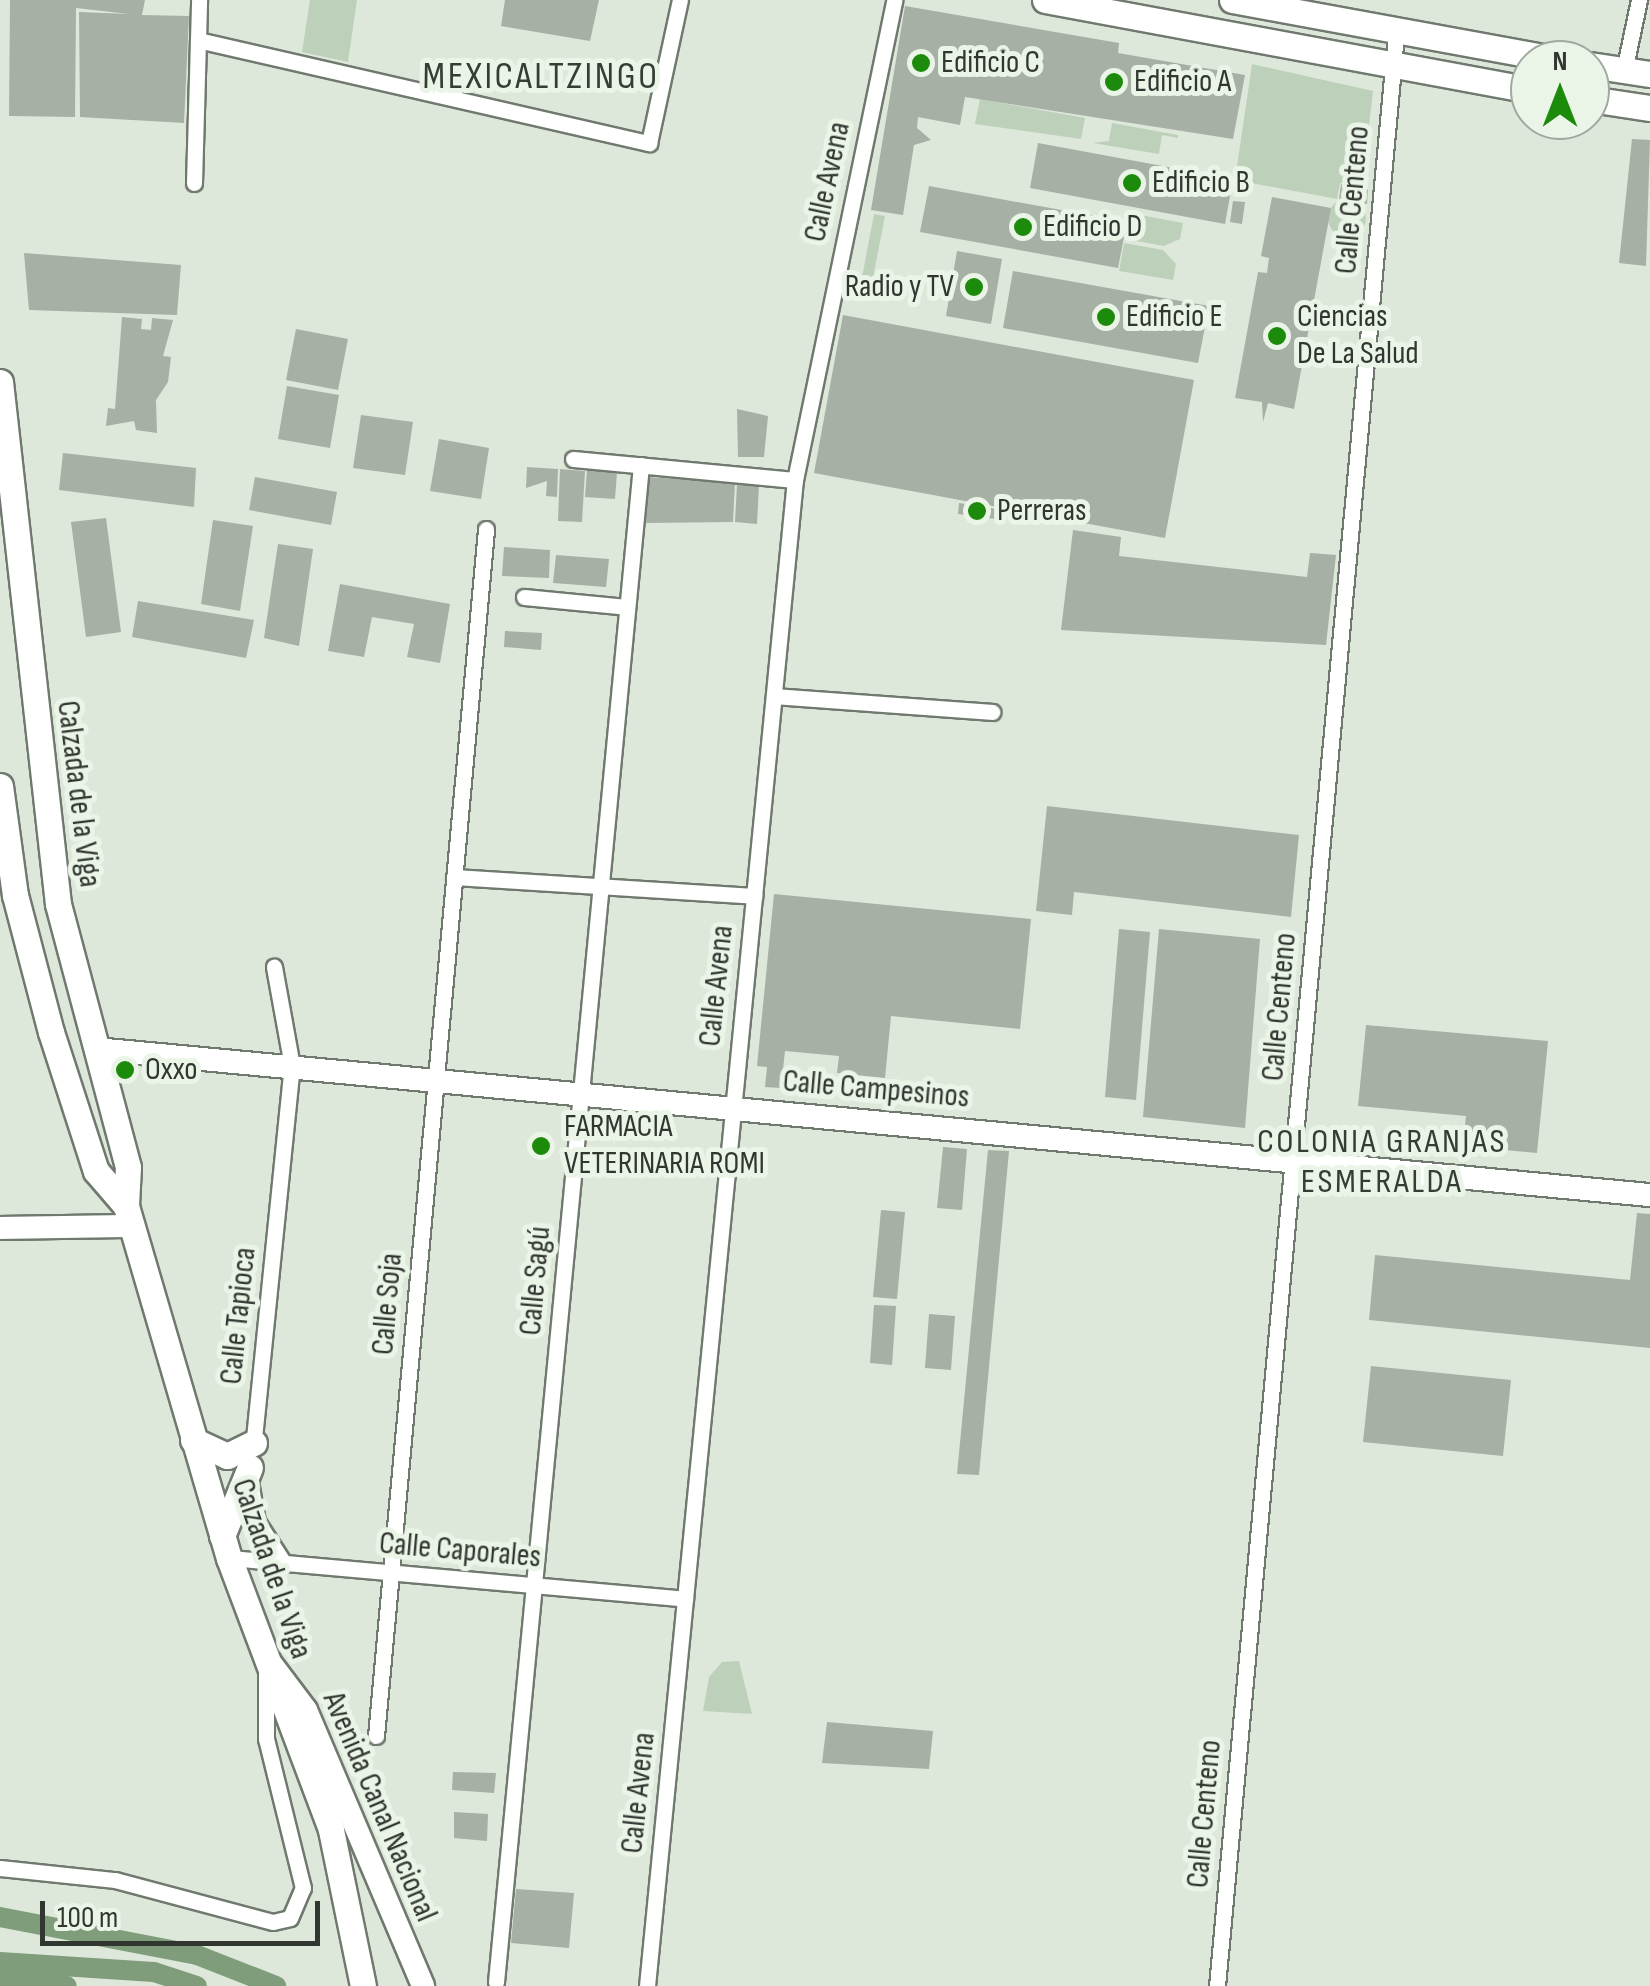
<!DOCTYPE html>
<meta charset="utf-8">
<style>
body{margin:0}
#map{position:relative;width:1650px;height:1986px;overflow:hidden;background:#dde8db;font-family:"Sofia Sans Condensed",sans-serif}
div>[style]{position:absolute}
.green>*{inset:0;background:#bdd1ba}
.round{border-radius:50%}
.canal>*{height:20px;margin:-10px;padding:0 10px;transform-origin:10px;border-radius:10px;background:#7f9c7b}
.building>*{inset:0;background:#a6b0a4}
.roads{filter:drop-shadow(2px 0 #70796e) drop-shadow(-2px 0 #70796e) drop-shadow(0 2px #70796e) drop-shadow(0 -2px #70796e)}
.street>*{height:15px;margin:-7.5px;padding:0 7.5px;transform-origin:7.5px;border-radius:7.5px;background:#fff}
.secondary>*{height:22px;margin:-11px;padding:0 11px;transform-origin:11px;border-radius:11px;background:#fff}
.primary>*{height:25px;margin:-12.5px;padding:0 12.5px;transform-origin:12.5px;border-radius:12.5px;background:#fff}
.dots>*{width:28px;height:28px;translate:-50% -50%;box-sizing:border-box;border:5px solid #eaf5e8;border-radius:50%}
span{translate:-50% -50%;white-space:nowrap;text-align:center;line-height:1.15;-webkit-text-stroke:10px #eaf5e8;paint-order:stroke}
.poi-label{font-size:32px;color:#323631}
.left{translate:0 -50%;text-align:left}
.right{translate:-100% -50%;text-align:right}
.street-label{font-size:32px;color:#323631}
.neighbourhood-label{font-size:35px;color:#353e34;letter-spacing:2.5px}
.quarter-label{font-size:38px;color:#353e34;letter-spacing:2.5px}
.north{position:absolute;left:1510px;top:40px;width:100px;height:100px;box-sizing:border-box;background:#eaf5e8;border:2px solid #a0a99f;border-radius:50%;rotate:0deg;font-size:28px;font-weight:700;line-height:40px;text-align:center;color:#323631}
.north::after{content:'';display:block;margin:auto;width:35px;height:45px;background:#1c8a0a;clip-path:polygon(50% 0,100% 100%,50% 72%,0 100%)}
.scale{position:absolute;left:40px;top:1901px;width:280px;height:45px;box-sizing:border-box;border:5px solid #323631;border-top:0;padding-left:12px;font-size:30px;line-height:35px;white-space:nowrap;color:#323631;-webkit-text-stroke:8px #eaf5e8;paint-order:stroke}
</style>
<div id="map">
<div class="green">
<div style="clip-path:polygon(310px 0,357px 0,348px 62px,302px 52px)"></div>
<div style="clip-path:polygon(1252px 64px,1373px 91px,1362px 186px,1340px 183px,1337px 199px,1235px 180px)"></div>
<div style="clip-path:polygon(980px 99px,1085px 118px,1081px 139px,975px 124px)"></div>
<div style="clip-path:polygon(1112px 123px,1178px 135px,1178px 138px,1162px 135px,1159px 154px,1093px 143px,1109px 141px)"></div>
<div class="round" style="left:1328px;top:199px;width:38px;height:38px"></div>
<div style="clip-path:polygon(1124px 212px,1183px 223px,1180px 239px,1164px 246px,1131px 240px,1134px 224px)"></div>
<div style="clip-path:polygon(874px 214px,885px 216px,869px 298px,860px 288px)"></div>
<div style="clip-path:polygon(1124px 243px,1163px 250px,1176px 264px,1173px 280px,1119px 271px)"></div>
<div style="clip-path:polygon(739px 1661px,752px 1714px,703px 1711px,709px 1677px,722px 1662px)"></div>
</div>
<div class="canal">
<div style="left:0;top:1917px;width:201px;rotate:10.9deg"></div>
<div style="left:197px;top:1955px;width:85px;rotate:21.4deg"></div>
<div style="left:0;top:1962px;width:154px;rotate:3.7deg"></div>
<div style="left:154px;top:1972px;width:45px;rotate:18deg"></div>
<div style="left:0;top:1978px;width:67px;rotate:6.8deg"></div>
</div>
<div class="building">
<div style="clip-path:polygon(10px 0,145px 0,142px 15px,189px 16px,184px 123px,80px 117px,79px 12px,129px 14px,76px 8px,75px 117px,9px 116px)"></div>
<div style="clip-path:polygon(505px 0,599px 0,590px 41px,501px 26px)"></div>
<div style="clip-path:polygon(905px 6px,1119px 43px,1118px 53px,1245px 75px,1233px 139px,965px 97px,960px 125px,918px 117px,917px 128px,931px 140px,914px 145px,903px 215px,871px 210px)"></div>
<div style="clip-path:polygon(1632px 139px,1650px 140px,1646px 266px,1619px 263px)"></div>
<div style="clip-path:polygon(1038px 143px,1233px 179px,1225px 224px,1030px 188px)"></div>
<div style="clip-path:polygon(1341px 184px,1368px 189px,1367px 204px,1339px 199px)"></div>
<div style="clip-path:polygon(929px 186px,1127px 222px,1118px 268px,920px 232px)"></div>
<div style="clip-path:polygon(1272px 197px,1331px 208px,1294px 409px,1268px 403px,1263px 422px,1262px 402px,1235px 398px,1258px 272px,1267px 273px,1269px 258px,1261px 256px)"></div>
<div style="clip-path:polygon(1233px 201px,1245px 202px,1242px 224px,1230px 222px)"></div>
<div style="clip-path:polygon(957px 251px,1002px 259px,991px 324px,946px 316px)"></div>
<div style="clip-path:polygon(24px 253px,181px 265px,177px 315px,29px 310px)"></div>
<div style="clip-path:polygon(1013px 271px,1209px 306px,1198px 363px,1003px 328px)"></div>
<div style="clip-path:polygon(843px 315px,1194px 380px,1165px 538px,814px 473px)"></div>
<div style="clip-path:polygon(122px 317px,142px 319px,141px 329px,151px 330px,152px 318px,173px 320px,163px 356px,171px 357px,168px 382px,156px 400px,157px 433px,136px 430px,134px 421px,106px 426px,108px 408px,115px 409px)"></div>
<div style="clip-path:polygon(296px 329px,348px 339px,338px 390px,286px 380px)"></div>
<div style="clip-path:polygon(287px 386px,339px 395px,330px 448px,278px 439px)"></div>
<div style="clip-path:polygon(737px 409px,768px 416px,764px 457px,738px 457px)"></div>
<div style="clip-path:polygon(361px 415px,413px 422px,405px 475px,353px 468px)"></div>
<div style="clip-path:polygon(439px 439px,489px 448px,481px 499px,430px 491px)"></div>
<div style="clip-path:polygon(63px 453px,196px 468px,194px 507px,59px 490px)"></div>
<div style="clip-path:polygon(527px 467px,558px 469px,557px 497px,546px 496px,547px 481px,526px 488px)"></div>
<div style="clip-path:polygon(560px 469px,585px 471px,582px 522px,558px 521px)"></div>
<div style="clip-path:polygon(587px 470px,617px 472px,615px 499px,585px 497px)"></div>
<div style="clip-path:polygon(255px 477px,337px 492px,331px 525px,249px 510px)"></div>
<div style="clip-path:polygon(648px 477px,735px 483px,733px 522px,645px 523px)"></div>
<div style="clip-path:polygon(737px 484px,759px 485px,757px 524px,735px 522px)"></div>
<div style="clip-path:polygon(959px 503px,997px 509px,996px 519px,958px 514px)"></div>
<div style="clip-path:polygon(106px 518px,121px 632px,86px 637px,71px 522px)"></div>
<div style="clip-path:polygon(213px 520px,253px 526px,240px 611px,201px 604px)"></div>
<div style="clip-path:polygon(1073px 530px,1121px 537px,1119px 556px,1307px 577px,1310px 553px,1336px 555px,1326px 645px,1061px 630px)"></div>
<div style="clip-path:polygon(278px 544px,313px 549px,299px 646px,264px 638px)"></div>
<div style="clip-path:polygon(504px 547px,550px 550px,549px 578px,502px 576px)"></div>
<div style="clip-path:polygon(556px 555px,609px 559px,606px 587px,553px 583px)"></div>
<div style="clip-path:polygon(340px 584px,450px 604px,440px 663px,407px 657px,414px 624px,372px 617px,364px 657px,328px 651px)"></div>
<div style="clip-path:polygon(138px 601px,254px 620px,246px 658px,132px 637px)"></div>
<div style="clip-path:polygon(505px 631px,542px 633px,541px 650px,504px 647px)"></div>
<div style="clip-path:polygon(1047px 806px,1299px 835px,1291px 917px,1074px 892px,1072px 915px,1036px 911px)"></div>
<div style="clip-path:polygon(774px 894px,1031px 919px,1020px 1029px,891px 1016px,885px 1078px,837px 1073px,839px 1056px,785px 1051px,781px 1088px,765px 1087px,767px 1067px,757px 1066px)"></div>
<div style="clip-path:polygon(1119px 929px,1150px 932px,1136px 1100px,1105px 1097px)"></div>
<div style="clip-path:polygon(1159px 929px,1260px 939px,1245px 1128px,1143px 1117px)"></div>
<div style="clip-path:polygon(1366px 1025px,1548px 1041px,1537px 1153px,1463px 1146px,1466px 1116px,1358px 1106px)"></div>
<div style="clip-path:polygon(943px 1147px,967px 1149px,962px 1210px,937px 1208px)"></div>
<div style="clip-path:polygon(988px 1150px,1009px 1151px,979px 1475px,957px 1474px)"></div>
<div style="clip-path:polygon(881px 1210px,905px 1212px,897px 1299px,873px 1297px)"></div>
<div style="clip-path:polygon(1637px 1213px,1650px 1214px,1650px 1348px,1369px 1320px,1375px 1255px,1630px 1280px)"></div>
<div style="clip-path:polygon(874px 1305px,896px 1306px,892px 1365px,870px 1363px)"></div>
<div style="clip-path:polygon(929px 1314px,955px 1316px,951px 1370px,925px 1368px)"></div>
<div style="clip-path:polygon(1371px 1366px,1511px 1380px,1503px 1456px,1363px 1442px)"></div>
<div style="clip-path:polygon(827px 1722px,933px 1731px,929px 1769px,822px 1763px)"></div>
<div style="clip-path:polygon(453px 1772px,496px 1773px,494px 1793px,452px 1790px)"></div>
<div style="clip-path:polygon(454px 1812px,488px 1814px,487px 1841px,454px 1838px)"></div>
<div style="clip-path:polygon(516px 1889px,574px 1893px,569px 1948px,511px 1943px)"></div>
</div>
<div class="roads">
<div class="street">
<div style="left:198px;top:40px;width:463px;rotate:12.9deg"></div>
<div style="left:649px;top:143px;width:146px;rotate:-77.8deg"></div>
<div style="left:1624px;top:71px;width:73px;rotate:-78.1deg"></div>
<div style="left:194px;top:183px;width:183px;rotate:-88.4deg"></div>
<div style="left:573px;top:459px;width:223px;rotate:5.4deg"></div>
<div style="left:524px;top:597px;width:103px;rotate:5.5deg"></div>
<div style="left:774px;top:696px;width:219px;rotate:4.2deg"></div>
<div style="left:454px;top:877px;width:301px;rotate:3.6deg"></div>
<div style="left:253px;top:1448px;width:384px;rotate:-84.2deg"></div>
<div style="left:292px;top:1066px;width:101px;rotate:-100.3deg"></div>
<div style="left:250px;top:1481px;width:41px;rotate:80.1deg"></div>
<div style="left:257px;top:1521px;width:50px;rotate:57.3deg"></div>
<div style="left:229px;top:1558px;width:458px;rotate:5.1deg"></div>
<div style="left:376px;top:1736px;width:1212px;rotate:-84.79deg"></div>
<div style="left:0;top:1868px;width:116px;rotate:6deg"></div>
<div style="left:115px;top:1880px;width:163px;rotate:14.9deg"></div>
<div style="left:273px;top:1922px;width:17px;rotate:-13deg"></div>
<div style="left:290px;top:1918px;width:33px;rotate:-67deg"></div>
<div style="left:303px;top:1888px;width:154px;rotate:-103.9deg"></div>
<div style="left:266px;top:1739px;width:65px;rotate:-90deg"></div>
<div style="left:496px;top:1982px;width:1524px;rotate:-84.54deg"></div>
<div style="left:647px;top:1986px;width:1513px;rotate:-84.39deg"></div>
<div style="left:795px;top:480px;width:490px;rotate:-78.3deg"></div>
<div style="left:1217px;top:1986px;width:1961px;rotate:-84.76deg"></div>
</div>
<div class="secondary">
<div style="left:96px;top:1049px;width:1561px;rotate:5.37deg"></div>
<div style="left:0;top:1228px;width:132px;rotate:-0.9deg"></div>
<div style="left:272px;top:1665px;width:56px;rotate:52.9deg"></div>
<div style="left:306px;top:1710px;width:300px;rotate:67deg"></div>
</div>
<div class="primary">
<div style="left:1045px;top:0;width:493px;rotate:10.5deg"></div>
<div style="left:1232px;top:0;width:331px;rotate:10.4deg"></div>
<div style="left:1590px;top:65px;width:61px;rotate:8.5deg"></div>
<div style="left:1590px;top:99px;width:61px;rotate:8.5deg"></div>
<div style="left:0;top:382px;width:525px;rotate:83.66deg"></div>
<div style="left:58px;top:904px;width:272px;rotate:75.1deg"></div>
<div style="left:128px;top:1167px;width:39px;rotate:93deg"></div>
<div style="left:126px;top:1206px;width:367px;rotate:73.7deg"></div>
<div style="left:229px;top:1558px;width:290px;rotate:69.4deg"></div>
<div style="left:331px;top:1830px;width:159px;rotate:78.4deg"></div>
<div style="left:0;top:786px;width:110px;rotate:82.2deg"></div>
<div style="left:15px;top:895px;width:142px;rotate:75.3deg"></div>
<div style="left:51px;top:1032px;width:146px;rotate:72.1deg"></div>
<div style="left:96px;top:1171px;width:46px;rotate:49.4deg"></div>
<div style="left:193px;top:1440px;width:38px;rotate:25deg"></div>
<div style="left:227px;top:1456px;width:30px;rotate:-26deg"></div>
<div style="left:222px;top:1536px;width:74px;rotate:-67.9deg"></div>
</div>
</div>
<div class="dots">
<div style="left:921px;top:63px;background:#1c8a0a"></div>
<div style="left:1114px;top:82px;background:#1c8a0a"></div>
<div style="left:1132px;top:183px;background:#1c8a0a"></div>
<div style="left:1023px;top:227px;background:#1c8a0a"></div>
<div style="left:974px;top:287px;background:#1c8a0a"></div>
<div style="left:1106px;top:317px;background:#1c8a0a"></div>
<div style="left:1277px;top:336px;background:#1c8a0a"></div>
<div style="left:977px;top:511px;background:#1c8a0a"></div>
<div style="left:125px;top:1070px;background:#1c8a0a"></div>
<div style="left:541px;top:1146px;background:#1c8a0a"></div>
</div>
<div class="poi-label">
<span class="left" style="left:941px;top:63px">Edificio C</span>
<span class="left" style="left:1134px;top:82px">Edificio A</span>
<span class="left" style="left:1152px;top:183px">Edificio B</span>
<span class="left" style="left:1043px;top:227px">Edificio D</span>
<span class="right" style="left:954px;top:287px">Radio y TV</span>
<span class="left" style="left:1126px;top:317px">Edificio E</span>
<span class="left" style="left:1297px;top:336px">Ciencias<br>De La Salud</span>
<span class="left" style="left:997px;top:511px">Perreras</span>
<span class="left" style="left:145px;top:1070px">Oxxo</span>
<span class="left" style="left:564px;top:1146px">FARMACIA<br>VETERINARIA ROMI</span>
</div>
<div class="street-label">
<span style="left:828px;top:182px;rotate:-78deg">Calle Avena</span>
<span style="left:1353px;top:200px;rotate:-85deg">Calle Centeno</span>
<span style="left:78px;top:794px;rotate:83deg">Calzada de la Viga</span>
<span style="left:717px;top:986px;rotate:-84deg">Calle Avena</span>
<span style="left:1280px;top:1007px;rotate:-85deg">Calle Centeno</span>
<span style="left:876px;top:1090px;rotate:5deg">Calle Campesinos</span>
<span style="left:536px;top:1281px;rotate:-85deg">Calle Sagú</span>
<span style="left:388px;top:1304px;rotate:-85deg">Calle Soja</span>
<span style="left:239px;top:1316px;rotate:-84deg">Calle Tapioca</span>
<span style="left:460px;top:1551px;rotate:5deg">Calle Caporales</span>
<span style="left:271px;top:1569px;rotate:71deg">Calzada de la Viga</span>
<span style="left:639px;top:1793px;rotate:-84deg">Calle Avena</span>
<span style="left:379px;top:1807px;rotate:67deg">Avenida Canal Nacional</span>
<span style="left:1205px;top:1814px;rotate:-85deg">Calle Centeno</span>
</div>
<div class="neighbourhood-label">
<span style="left:1382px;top:1162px">COLONIA GRANJAS<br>ESMERALDA</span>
</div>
<div class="quarter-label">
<span style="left:541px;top:77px">MEXICALTZINGO</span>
</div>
<div class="north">N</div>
<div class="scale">100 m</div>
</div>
